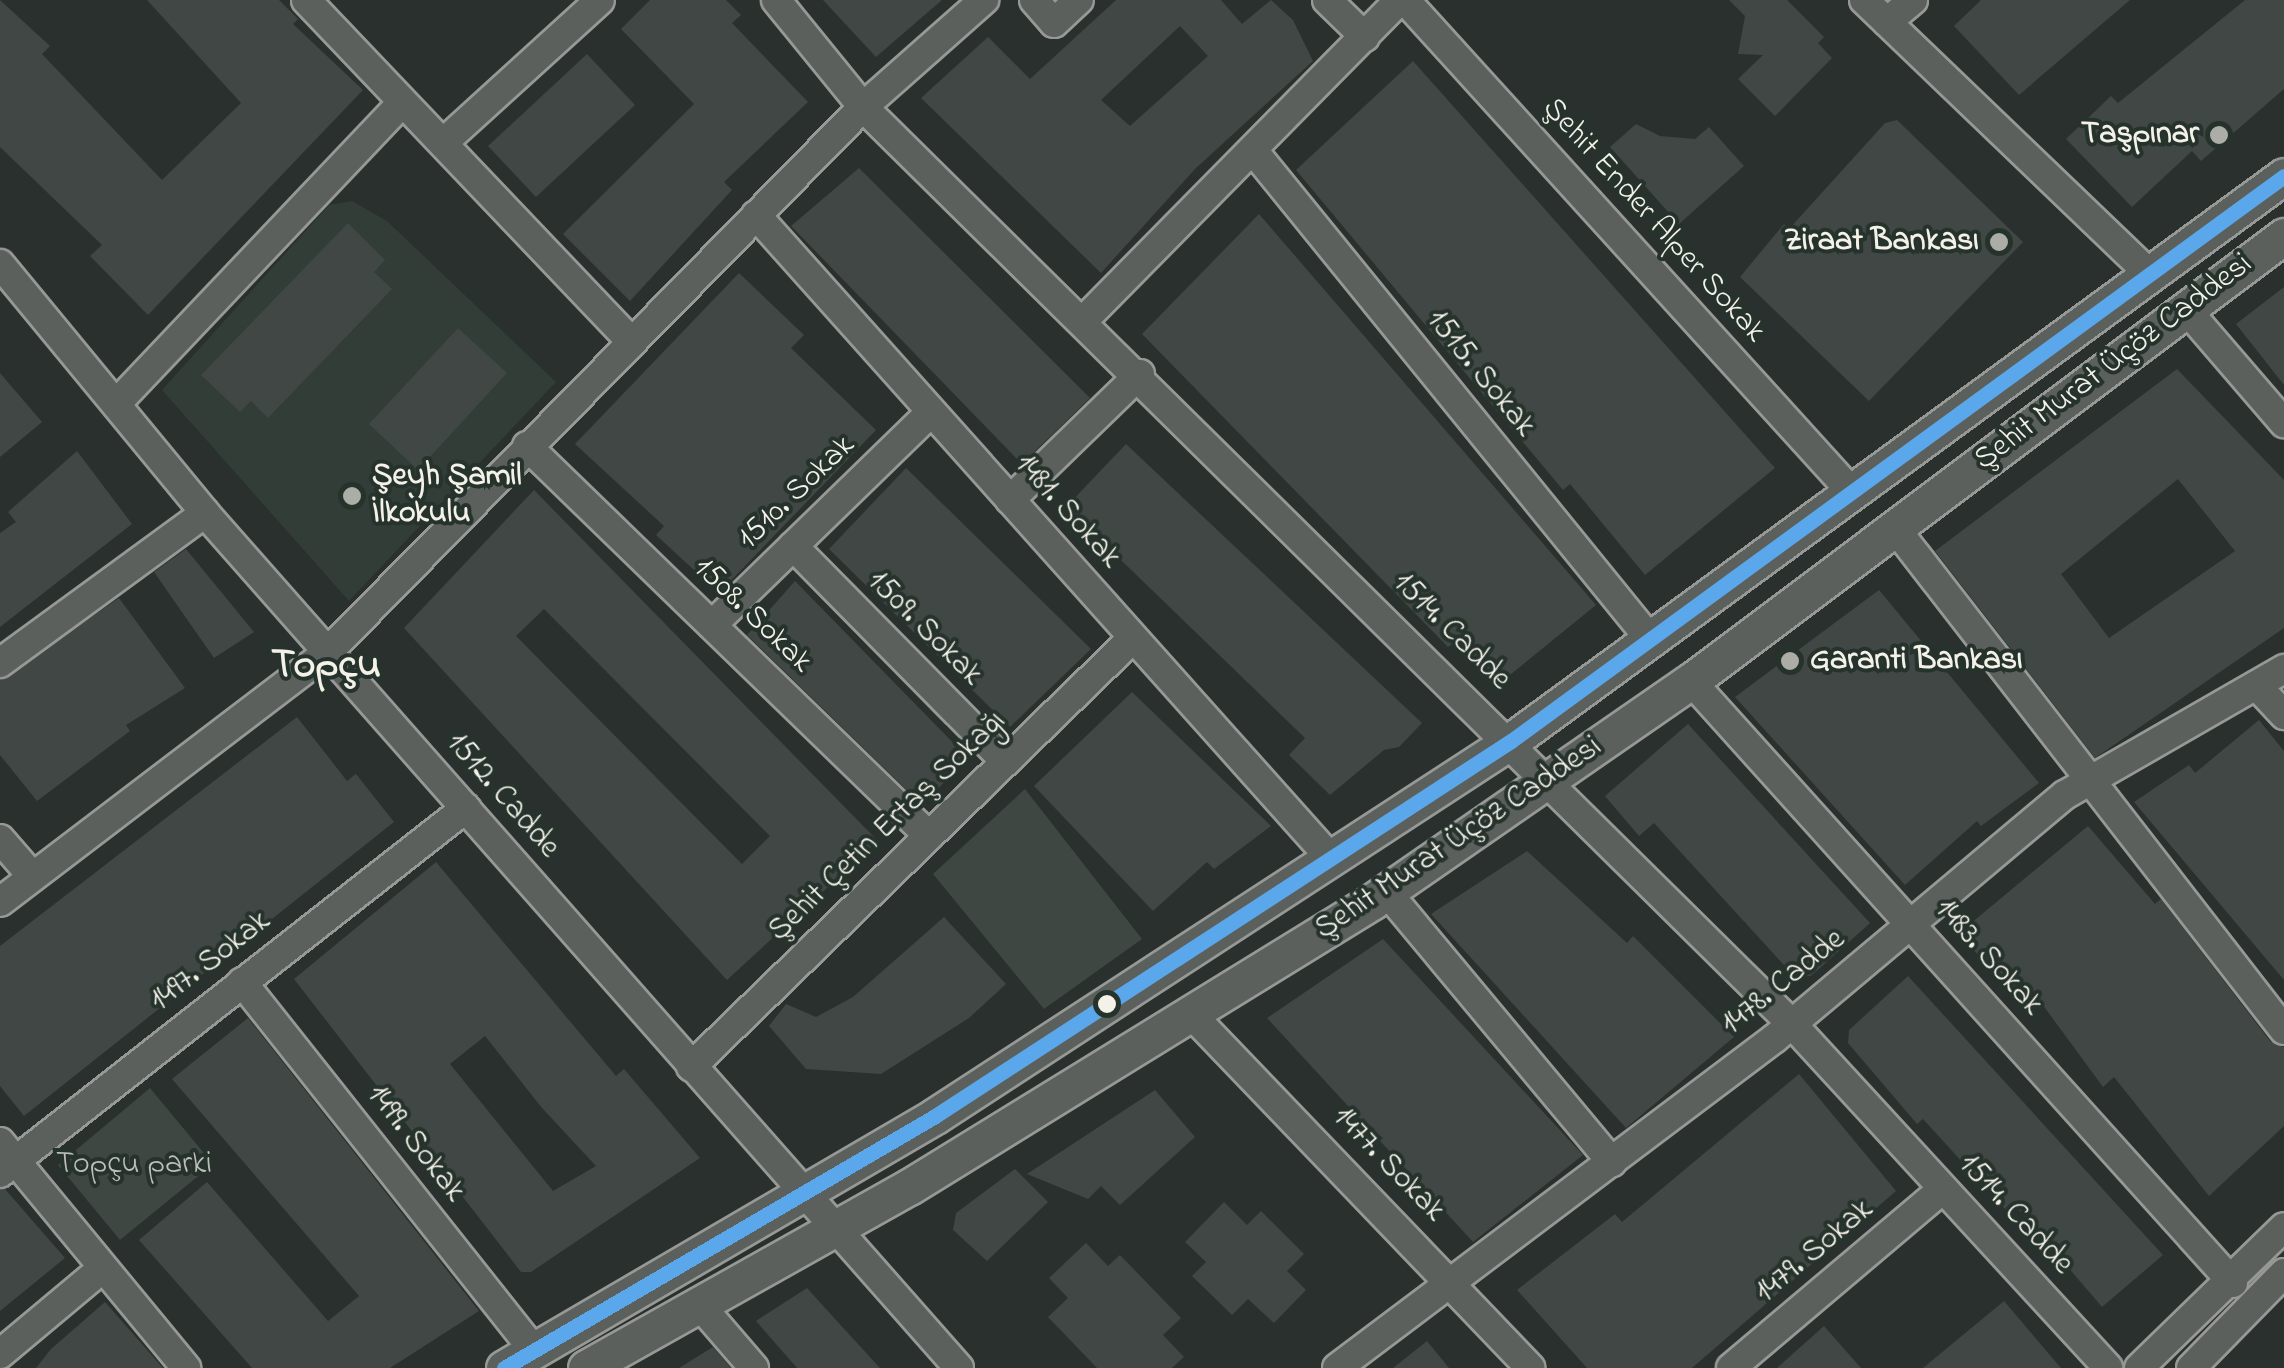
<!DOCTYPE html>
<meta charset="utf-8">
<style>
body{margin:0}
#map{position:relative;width:2284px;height:1368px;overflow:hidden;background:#29302d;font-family:"Indie Flower",sans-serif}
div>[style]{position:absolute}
.built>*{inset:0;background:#323d37}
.green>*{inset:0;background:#3e4742}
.building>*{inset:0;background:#414744}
.roads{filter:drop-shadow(2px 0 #969996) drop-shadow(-2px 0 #969996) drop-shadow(0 2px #969996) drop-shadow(0 -2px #969996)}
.minor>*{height:28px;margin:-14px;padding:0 14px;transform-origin:14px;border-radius:14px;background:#5c605c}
.major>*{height:35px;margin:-17.5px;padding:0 17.5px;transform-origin:17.5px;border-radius:17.5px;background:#5c605c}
.bus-1>*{height:15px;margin:-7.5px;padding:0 7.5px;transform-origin:7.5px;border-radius:7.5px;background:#5aa8eb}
.dots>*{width:28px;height:28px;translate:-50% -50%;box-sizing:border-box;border:5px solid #26332d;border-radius:50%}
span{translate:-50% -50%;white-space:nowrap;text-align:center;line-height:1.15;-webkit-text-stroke:8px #26332d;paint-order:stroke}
.poi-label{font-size:32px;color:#f4f1e8;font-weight:700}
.right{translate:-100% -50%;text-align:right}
.left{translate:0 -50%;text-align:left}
.street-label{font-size:32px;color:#f4f1e8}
.park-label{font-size:32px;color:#bebfb7}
.district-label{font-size:42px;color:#f4f1e8;font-weight:700}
</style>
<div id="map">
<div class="built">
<div style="clip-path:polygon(352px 201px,387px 221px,556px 382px,349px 601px,162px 390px,329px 205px)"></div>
</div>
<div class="green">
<div style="clip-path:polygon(1025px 789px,1142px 939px,1044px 1009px,933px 874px)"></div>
<div style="clip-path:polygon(150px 1088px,213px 1164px,120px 1240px,58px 1165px)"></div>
</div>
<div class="building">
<div style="clip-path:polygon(0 0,50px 46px,42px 54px,162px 180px,241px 103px,147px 0,279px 0,298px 19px,293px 24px,363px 90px,148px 315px,90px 256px,102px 245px,0 147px)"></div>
<div style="clip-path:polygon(650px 0,726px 0,741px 15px,732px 23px,808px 102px,724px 182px,732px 190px,630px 301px,563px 234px,694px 104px,621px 29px)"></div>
<div style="clip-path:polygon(823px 0,942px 0,876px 57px)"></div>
<div style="clip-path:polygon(evenodd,1116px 0,1221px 0,1242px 24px,1271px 0,1293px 20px,1313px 61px,1195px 169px,1101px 273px,921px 98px,988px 37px,1030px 79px,1116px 0,1180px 26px,1208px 56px,1130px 126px,1101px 100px,1180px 26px)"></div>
<div style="clip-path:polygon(1729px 0,1787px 0,1824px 37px,1818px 43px,1832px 58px,1775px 116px,1738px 79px,1763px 55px,1738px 54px,1745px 16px)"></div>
<div style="clip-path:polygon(1981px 0,2130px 0,2019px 95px,1954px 26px)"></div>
<div style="clip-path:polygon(2245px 0,2284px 0,2284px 89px,2201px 161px,2192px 151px,2132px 207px,2066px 139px,2111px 96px,2118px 103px)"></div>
<div style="clip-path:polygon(587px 54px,635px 105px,536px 197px,488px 146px)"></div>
<div style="clip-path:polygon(1413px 61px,1775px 468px,1645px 575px,1570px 484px,1563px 490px,1296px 170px)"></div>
<div style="clip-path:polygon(1897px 120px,2023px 242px,1869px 401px,1740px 277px,1784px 224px,1789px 229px,1885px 123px)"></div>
<div style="clip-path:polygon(1636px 124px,1660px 136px,1695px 139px,1709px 127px,1744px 166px,1679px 224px,1610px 147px)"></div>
<div style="clip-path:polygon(859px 168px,1090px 398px,1022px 464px,791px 226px)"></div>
<div style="clip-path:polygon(1259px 214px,1596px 605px,1505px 679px,1488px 679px,1454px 642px,1448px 647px,1142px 334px)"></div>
<div style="clip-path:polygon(348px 223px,385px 260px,374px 272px,392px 289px,268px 418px,251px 401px,240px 412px,201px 375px)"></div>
<div style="clip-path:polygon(739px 273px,804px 335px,791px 348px,876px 430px,719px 593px,656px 535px,664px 526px,575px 444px)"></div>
<div style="clip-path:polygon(2284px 287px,2284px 385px,2236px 324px)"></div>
<div style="clip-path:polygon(458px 328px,507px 373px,418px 470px,369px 424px)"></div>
<div style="clip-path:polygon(evenodd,2177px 369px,2284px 480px,2284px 628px,2095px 758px,1935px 551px,2177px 369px,2178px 479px,2235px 551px,2109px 638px,2061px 574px,2178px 479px)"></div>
<div style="clip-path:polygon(0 373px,42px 422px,0 457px)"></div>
<div style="clip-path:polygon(1126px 444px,1422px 723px,1399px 747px,1384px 750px,1330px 795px,1289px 755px,1305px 738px,1066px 507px)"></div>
<div style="clip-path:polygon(77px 451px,132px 524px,0 627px,0 533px,16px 522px,8px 512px)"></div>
<div style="clip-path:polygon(906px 468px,1091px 649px,1010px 727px,829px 549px)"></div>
<div style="clip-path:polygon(evenodd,534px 490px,878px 841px,727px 980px,404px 628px,534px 490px,544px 609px,770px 836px,742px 864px,516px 636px,544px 609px)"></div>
<div style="clip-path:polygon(186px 549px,254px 632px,214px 658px,154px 572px)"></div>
<div style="clip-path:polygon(795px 581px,968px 758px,922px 805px,747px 635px)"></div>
<div style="clip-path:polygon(1879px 590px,2039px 783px,1981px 826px,1977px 821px,1905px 885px,1735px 697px)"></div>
<div style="clip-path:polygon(119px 598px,185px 688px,126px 725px,130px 731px,37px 801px,0 755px,0 680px)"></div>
<div style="clip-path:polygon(1132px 692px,1271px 826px,1214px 869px,1207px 862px,1153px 911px,1034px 786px)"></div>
<div style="clip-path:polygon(297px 717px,347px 781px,356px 774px,394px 822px,24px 1116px,0 1086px,0 946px)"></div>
<div style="clip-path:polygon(2259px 720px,2284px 751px,2284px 980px,2134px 802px,2189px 765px,2195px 773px)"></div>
<div style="clip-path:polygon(1688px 724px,1870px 923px,1811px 976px,1794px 976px,1654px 823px,1639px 836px,1605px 796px)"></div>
<div style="clip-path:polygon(2088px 826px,2155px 904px,2161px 899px,2270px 1041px,2284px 1047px,2284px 1126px,2209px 1196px,2114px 1077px,2103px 1087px,2034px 993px,2024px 1002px,1958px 934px)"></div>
<div style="clip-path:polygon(1527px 851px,1627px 943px,1633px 936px,1734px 1037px,1626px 1128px,1431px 914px)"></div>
<div style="clip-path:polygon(evenodd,436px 862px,616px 1076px,624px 1069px,700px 1158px,531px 1272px,521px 1272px,294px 979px,436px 862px,485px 1036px,542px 1108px,596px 1166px,553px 1191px,450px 1064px,485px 1036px)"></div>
<div style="clip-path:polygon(944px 917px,1006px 984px,969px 1018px,881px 1074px,806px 1069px,769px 1026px,786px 1004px,816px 1017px,853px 997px)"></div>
<div style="clip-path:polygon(1383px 939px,1583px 1155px,1473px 1242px,1267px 1018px)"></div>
<div style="clip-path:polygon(1908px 976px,2163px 1255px,2102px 1307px,2013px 1203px,2006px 1210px,1923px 1119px,1917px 1124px,1848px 1043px,1849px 1030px)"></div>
<div style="clip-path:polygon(248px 1018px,479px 1311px,390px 1368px,252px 1368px,139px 1240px,207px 1182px,328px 1321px,359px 1296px,172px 1079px)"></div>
<div style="clip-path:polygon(1799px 1074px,1896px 1191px,1692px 1368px,1587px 1368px,1517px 1290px,1615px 1214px,1622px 1222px)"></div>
<div style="clip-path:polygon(1155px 1090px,1195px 1137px,1120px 1205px,1101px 1186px,1088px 1199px,1027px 1174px)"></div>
<div style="clip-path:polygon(1015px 1169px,1048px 1202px,987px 1261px,953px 1230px,956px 1213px)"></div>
<div style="clip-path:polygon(5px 1189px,65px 1258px,0 1311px,0 1190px)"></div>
<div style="clip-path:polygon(1224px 1202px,1247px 1225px,1261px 1211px,1304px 1254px,1287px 1271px,1306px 1290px,1274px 1323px,1248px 1299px,1232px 1315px,1192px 1276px,1206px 1262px,1185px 1242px)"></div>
<div style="clip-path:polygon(1086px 1243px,1108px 1266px,1120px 1255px,1181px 1318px,1163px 1335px,1184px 1357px,1172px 1368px,1097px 1368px,1048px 1317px,1068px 1298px,1049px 1278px)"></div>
<div style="clip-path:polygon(807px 1288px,836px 1320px,880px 1368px,797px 1368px,756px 1321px)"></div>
<div style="clip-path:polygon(2004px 1301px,2061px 1368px,1923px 1368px)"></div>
<div style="clip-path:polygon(105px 1302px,163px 1368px,36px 1368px,51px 1349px)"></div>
<div style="clip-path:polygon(1824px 1326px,1861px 1368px,1777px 1368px)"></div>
<div style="clip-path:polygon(1427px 1341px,1449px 1368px,1393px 1368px)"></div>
<div style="clip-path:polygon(713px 1347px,731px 1368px,679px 1368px)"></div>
</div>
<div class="roads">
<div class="minor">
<div style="left:306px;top:0;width:471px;rotate:46.4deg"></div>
<div style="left:776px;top:0;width:138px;rotate:50.9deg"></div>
<div style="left:863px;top:107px;width:1305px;rotate:44.63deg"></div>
<div style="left:1792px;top:1024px;width:467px;rotate:47.4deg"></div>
<div style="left:1034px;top:0;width:30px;rotate:49deg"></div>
<div style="left:1054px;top:23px;width:34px;rotate:-43deg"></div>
<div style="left:1327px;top:0;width:53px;rotate:44.2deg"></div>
<div style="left:1405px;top:0;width:660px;rotate:47.76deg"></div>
<div style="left:1864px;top:0;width:396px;rotate:43.8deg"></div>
<div style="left:1887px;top:22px;width:34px;rotate:-40deg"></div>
<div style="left:443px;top:143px;width:212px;rotate:-42.3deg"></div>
<div style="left:1256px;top:154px;width:623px;rotate:50.92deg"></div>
<div style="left:756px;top:215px;width:857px;rotate:48.22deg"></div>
<div style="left:0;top:264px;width:323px;rotate:50.5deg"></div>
<div style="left:205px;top:513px;width:1140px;rotate:48.59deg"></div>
<div style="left:2185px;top:308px;width:152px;rotate:49.3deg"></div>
<div style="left:1084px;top:320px;width:450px;rotate:-45.4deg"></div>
<div style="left:117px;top:403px;width:414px;rotate:-46.5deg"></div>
<div style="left:527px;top:446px;width:560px;rotate:44.13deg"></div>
<div style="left:1010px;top:500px;width:181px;rotate:-44.1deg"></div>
<div style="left:1895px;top:528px;width:635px;rotate:52.23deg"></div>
<div style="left:793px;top:546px;width:303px;rotate:45.4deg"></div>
<div style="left:712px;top:625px;width:305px;rotate:-44.2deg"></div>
<div style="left:0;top:663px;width:254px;rotate:-36.2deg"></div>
<div style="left:1691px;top:681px;width:810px;rotate:48deg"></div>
<div style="left:2257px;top:686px;width:40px;rotate:47deg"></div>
<div style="left:0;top:839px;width:50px;rotate:49deg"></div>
<div style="left:1386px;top:891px;width:353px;rotate:50.2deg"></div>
<div style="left:0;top:902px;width:411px;rotate:-37.3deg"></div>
<div style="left:327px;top:653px;width:765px;rotate:-45.53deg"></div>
<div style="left:863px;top:107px;width:162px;rotate:-41.5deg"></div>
<div style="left:242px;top:982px;width:468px;rotate:51.6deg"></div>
<div style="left:1192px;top:1015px;width:489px;rotate:46.2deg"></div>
<div style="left:691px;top:1067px;width:616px;rotate:-44.14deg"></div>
<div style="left:0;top:1142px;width:293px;rotate:50.5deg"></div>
<div style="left:0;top:1173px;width:592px;rotate:-38.07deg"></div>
<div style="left:698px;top:1303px;width:86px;rotate:49.3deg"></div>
<div style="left:0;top:1354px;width:134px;rotate:-39.9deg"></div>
<div style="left:1337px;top:1368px;width:548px;rotate:-37deg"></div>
<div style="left:1775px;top:1038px;width:378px;rotate:-40deg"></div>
<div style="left:2065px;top:795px;width:253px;rotate:-29.9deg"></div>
<div style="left:1731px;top:1368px;width:277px;rotate:-40.2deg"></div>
<div style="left:2139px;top:1368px;width:202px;rotate:-44.2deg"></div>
<div style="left:2191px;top:1368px;width:133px;rotate:-45.6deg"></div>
</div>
<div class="major">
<div style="left:504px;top:1368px;width:499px;rotate:-30.3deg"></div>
<div style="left:935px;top:1116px;width:687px;rotate:-33.07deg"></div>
<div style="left:1511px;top:741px;width:957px;rotate:-36.16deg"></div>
<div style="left:586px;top:1368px;width:370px;rotate:-29.3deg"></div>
<div style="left:909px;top:1187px;width:545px;rotate:-31.65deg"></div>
<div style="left:1373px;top:901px;width:387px;rotate:-34.7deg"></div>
<div style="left:1691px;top:681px;width:741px;rotate:-36.89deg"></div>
</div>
</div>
<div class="bus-1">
<div style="left:504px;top:1368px;width:499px;rotate:-30.3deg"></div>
<div style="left:935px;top:1116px;width:687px;rotate:-33.07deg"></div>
<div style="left:1511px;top:741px;width:957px;rotate:-36.16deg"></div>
</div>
<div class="dots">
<div style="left:2219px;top:135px;background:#adada7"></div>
<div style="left:1999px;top:242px;background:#adada7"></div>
<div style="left:352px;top:496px;background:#adada7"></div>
<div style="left:1790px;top:661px;background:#adada7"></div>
<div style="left:1107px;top:1004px;background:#f4f1e8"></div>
</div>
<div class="poi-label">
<span class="right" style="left:2199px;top:135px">Taşpınar</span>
<span class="right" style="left:1979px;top:242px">Ziraat Bankası</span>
<span class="left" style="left:372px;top:496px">Şeyh Şamil<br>İlkokulu</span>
<span class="left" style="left:1810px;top:661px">Garanti Bankası</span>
</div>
<div class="street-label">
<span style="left:1653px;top:221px;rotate:48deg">Şehit Ender Alper Sokak</span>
<span style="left:2114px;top:363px;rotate:-37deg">Şehit Murat Üçöz Caddesi</span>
<span style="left:1480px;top:374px;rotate:51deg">1515. Sokak</span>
<span style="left:797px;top:493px;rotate:-44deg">1510. Sokak</span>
<span style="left:1067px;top:512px;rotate:48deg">1481. Sokak</span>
<span style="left:752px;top:616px;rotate:44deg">1508. Sokak</span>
<span style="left:924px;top:629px;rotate:45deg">1509. Sokak</span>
<span style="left:1451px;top:632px;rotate:45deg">1514. Cadde</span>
<span style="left:502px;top:796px;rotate:49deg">1512. Cadde</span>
<span style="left:888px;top:827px;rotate:-44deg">Şehit Çetin Ertaş Sokağı</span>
<span style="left:1459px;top:839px;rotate:-34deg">Şehit Murat Üçöz Caddesi</span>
<span style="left:1988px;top:958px;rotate:48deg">1483. Sokak</span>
<span style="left:211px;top:962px;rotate:-38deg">1497. Sokak</span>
<span style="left:1784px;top:983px;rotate:-39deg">1478. Cadde</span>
<span style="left:415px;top:1144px;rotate:52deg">1499. Sokak</span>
<span style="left:1388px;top:1165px;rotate:46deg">1477. Sokak</span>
<span style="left:2015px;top:1215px;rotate:47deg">1514. Cadde</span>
<span style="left:1815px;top:1252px;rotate:-40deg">1479. Sokak</span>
</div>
<div class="park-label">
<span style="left:134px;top:1165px">Topçu parki</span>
</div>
<div class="district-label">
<span style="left:326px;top:666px">Topçu</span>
</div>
</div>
